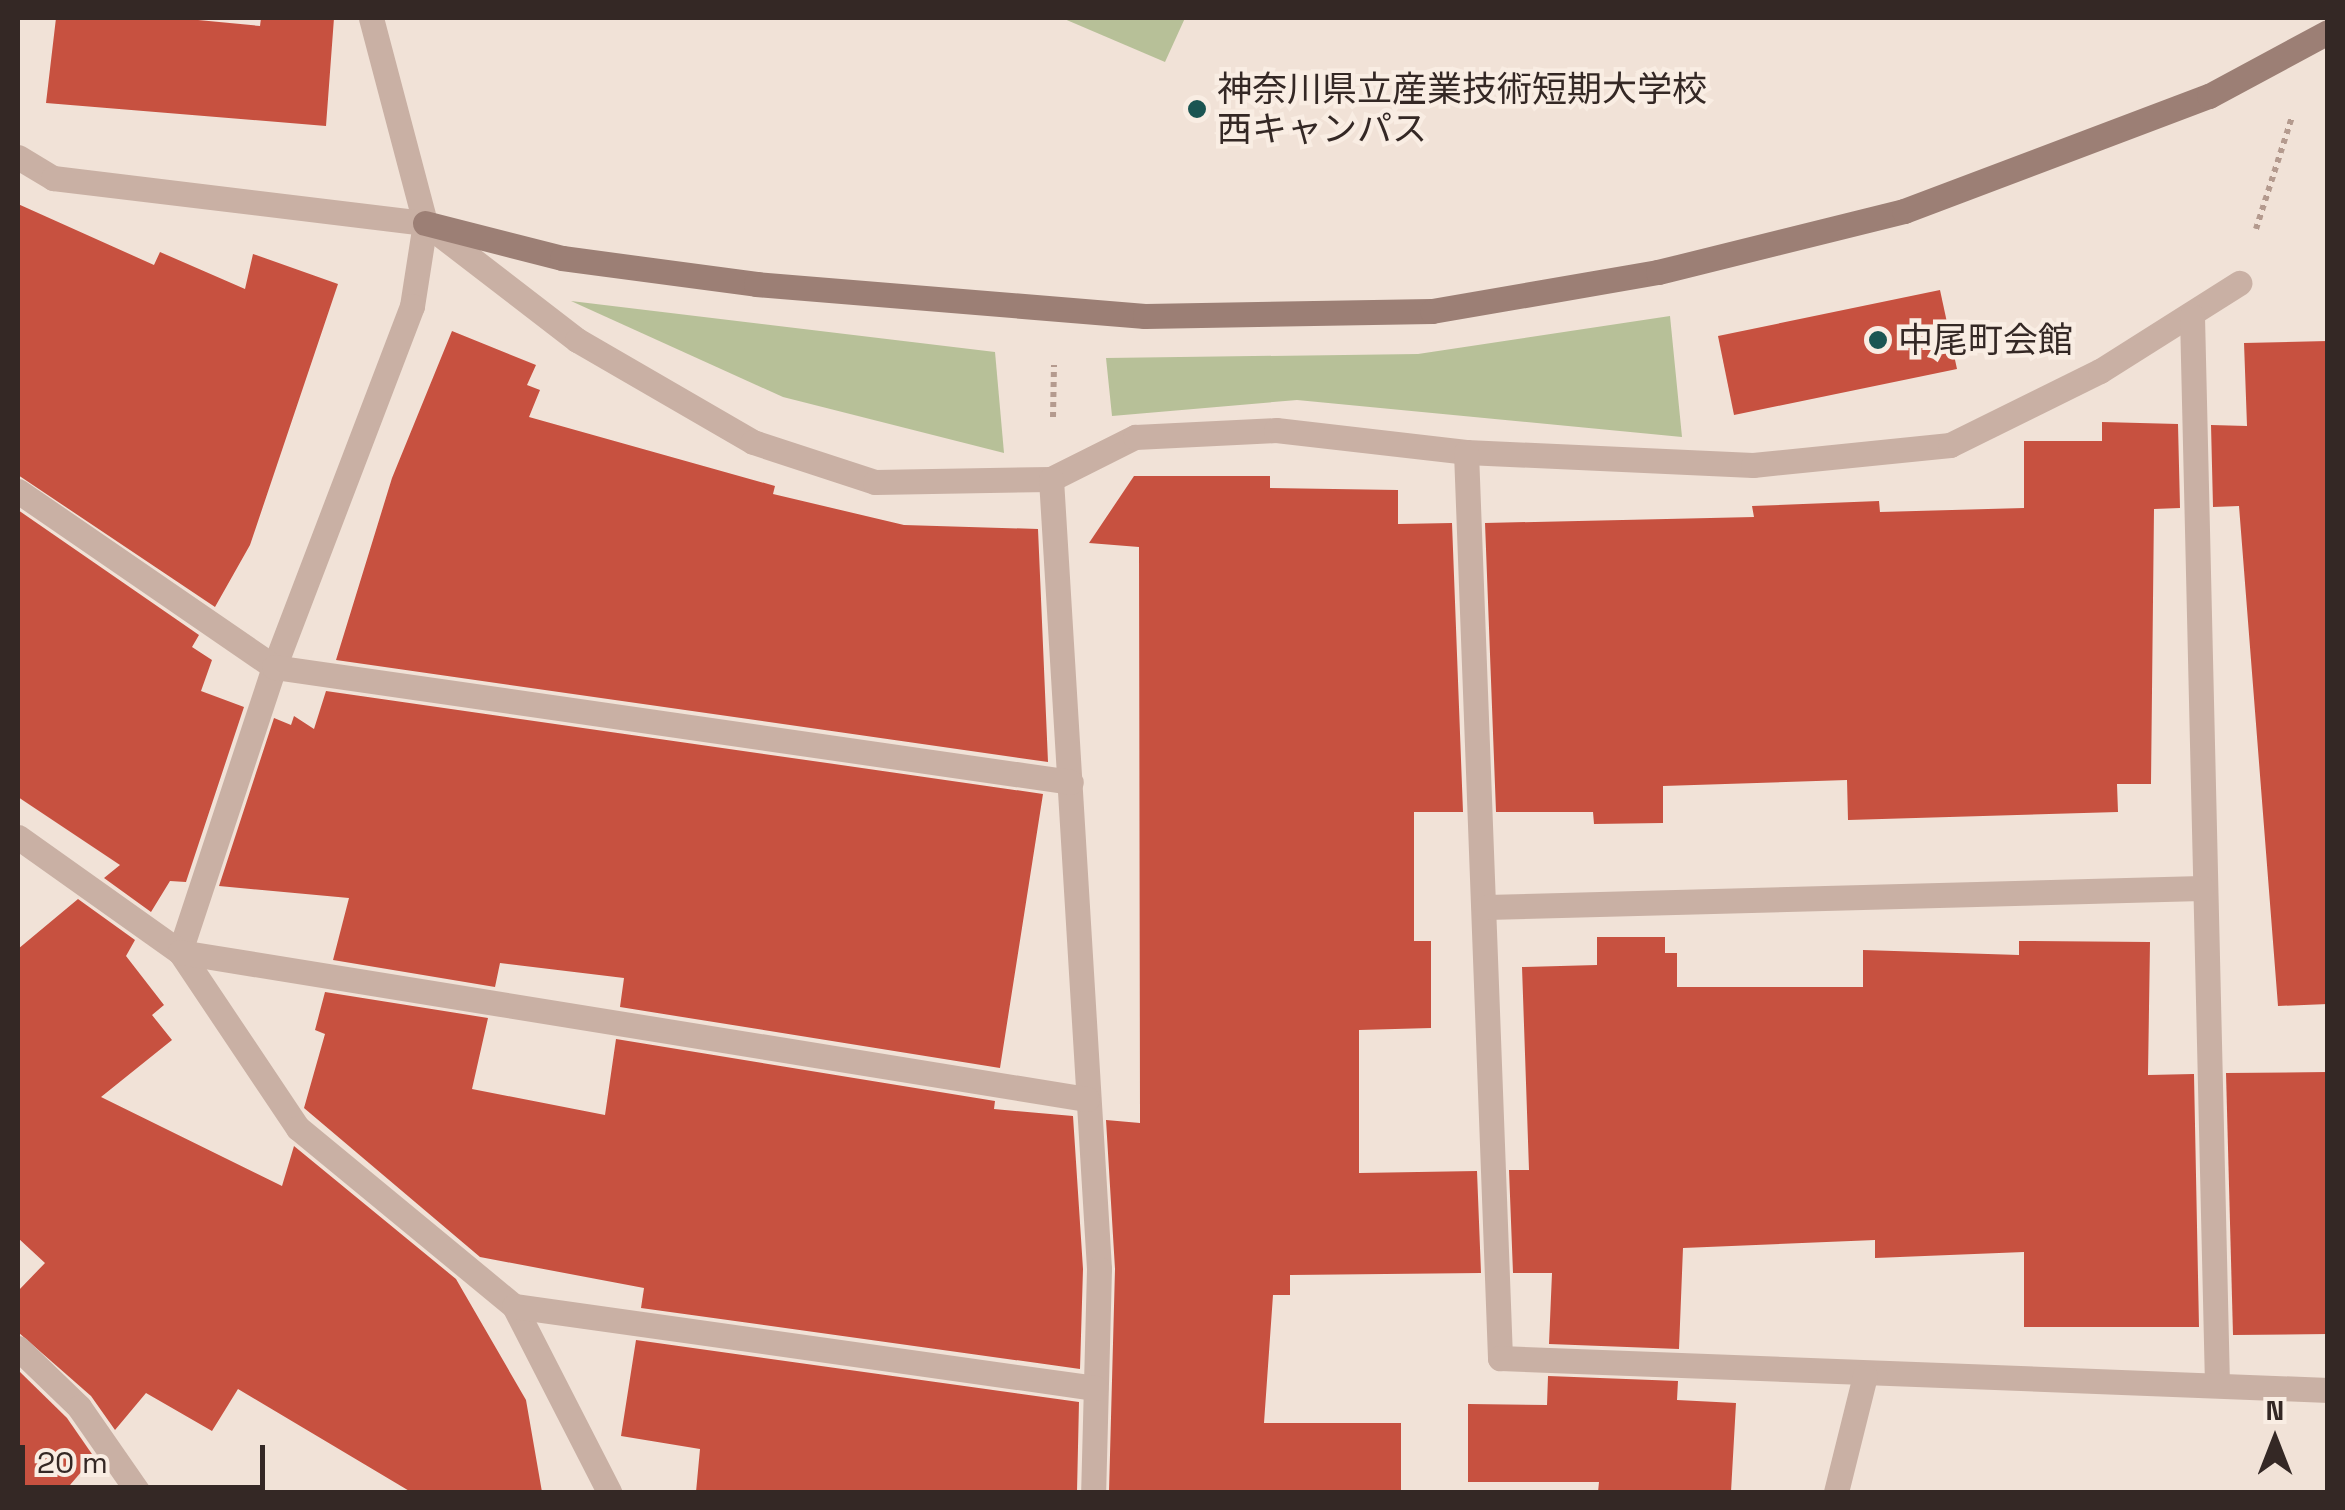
<!DOCTYPE html>
<meta charset="utf-8">
<style>
body{margin:0}
#map{position:relative;width:2345px;height:1510px;overflow:hidden;background:#f1e2d7;font-family:"Space Grotesk","Noto Sans JP",sans-serif}
div>[style]{position:absolute}
.green>*{inset:0;background:#b7c098}
.building>*{inset:0;background:#c75140}
.path>*{height:6px;margin-top:-3px;transform-origin:0;background:repeating-linear-gradient(90deg,#b49a8e 0 5px,transparent 0 10px)}
.street>*{height:25px;margin:-12.5px;padding:0 12.5px;transform-origin:12.5px;border-radius:12.5px;background:#c9b0a4}
.secondary>*{height:25px;margin:-12.5px;padding:0 12.5px;transform-origin:12.5px;border-radius:12.5px;background:#9c7f75}
.dots>*{width:28px;height:28px;translate:-50% -50%;box-sizing:border-box;border:5px solid #f9ede3;border-radius:50%}
span{translate:-50% -50%;white-space:nowrap;text-align:center;line-height:1.15;-webkit-text-stroke:9px #f9ede3;paint-order:stroke}
.poi-label{font-size:35px;color:#342825}
.left{translate:0 -50%;text-align:left}
.frame{position:absolute;inset:0;border:20px solid #342825;pointer-events:none}
.north{position:absolute;left:2225px;top:1390px;width:100px;height:100px;-webkit-text-stroke:8px #f9ede3;paint-order:stroke;rotate:0deg;font-size:28px;font-weight:700;line-height:40px;text-align:center;color:#342825}
.north::after{content:'';display:block;margin:auto;width:35px;height:45px;background:#342825;clip-path:polygon(50% 0,100% 100%,50% 72%,0 100%)}
.scale{position:absolute;left:20px;top:1445px;width:245px;height:45px;box-sizing:border-box;border:5px solid #342825;border-top:0;padding-left:12px;font-size:30px;line-height:35px;white-space:nowrap;color:#342825;-webkit-text-stroke:8px #f9ede3;paint-order:stroke}
</style>
<div id="map">
<div class="green">
<div style="clip-path:polygon(1062px 18px,1185px 18px,1165px 62px)"></div>
<div style="clip-path:polygon(571px 301px,995px 352px,1004px 453px,783px 397px)"></div>
<div style="clip-path:polygon(1670px 316px,1682px 437px,1297px 400px,1112px 416px,1106px 358px,1418px 354px)"></div>
</div>
<div class="building">
<div style="clip-path:polygon(56px 18px,177px 18px,260px 26px,261px 18px,334px 18px,326px 126px,46px 103px)"></div>
<div style="clip-path:polygon(18px 204px,154px 265px,160px 252px,245px 289px,253px 254px,338px 284px,250px 545px,215px 607px,18px 475px)"></div>
<div style="clip-path:polygon(1940px 290px,1957px 369px,1734px 415px,1718px 336px)"></div>
<div style="clip-path:polygon(452px 331px,536px 365px,527px 385px,540px 390px,529px 417px,775px 486px,773px 494px,904px 525px,1038px 529px,1048px 762px,336px 660px,392px 478px)"></div>
<div style="clip-path:polygon(2328px 341px,2328px 1004px,2278px 1006px,2239px 506px,2213px 507px,2211px 425px,2247px 426px,2244px 343px)"></div>
<div style="clip-path:polygon(2102px 422px,2178px 424px,2180px 508px,2154px 509px,2151px 784px,2117px 784px,2118px 812px,1848px 820px,1847px 780px,1663px 786px,1663px 823px,1594px 824px,1593px 812px,1496px 812px,1485px 523px,1754px 517px,1752px 506px,1879px 501px,1880px 512px,2024px 508px,2024px 441px,2102px 441px)"></div>
<div style="clip-path:polygon(1134px 476px,1270px 476px,1270px 488px,1398px 490px,1398px 524px,1452px 523px,1463px 812px,1414px 812px,1414px 941px,1431px 941px,1431px 1028px,1359px 1030px,1359px 1173px,1477px 1171px,1481px 1273px,1290px 1275px,1290px 1295px,1273px 1295px,1264px 1423px,1401px 1423px,1401px 1492px,1109px 1492px,1115px 1269px,1106px 1120px,1140px 1123px,1139px 547px,1089px 543px)"></div>
<div style="clip-path:polygon(18px 510px,199px 635px,192px 647px,212px 660px,201px 691px,244px 707px,186px 882px,170px 881px,151px 912px,104px 878px,120px 865px,18px 797px)"></div>
<div style="clip-path:polygon(326px 691px,1043px 794px,1000px 1068px,620px 1007px,624px 978px,500px 963px,495px 987px,333px 960px,349px 898px,219px 886px,274px 718px,291px 725px,294px 716px,314px 729px)"></div>
<div style="clip-path:polygon(78px 899px,135px 940px,126px 956px,164px 1005px,152px 1015px,172px 1040px,101px 1097px,282px 1186px,294px 1146px,456px 1279px,526px 1400px,542px 1492px,411px 1492px,238px 1389px,212px 1431px,146px 1393px,115px 1430px,91px 1396px,18px 1332px,18px 1291px,45px 1263px,18px 1238px,18px 949px)"></div>
<div style="clip-path:polygon(1597px 937px,1665px 937px,1665px 953px,1677px 953px,1677px 987px,1863px 987px,1863px 950px,2019px 955px,2019px 941px,2150px 942px,2148px 1075px,2194px 1074px,2199px 1327px,2024px 1327px,2024px 1252px,1875px 1258px,1875px 1240px,1683px 1248px,1679px 1349px,1549px 1344px,1552px 1273px,1513px 1273px,1509px 1170px,1529px 1170px,1522px 967px,1597px 965px)"></div>
<div style="clip-path:polygon(325px 992px,488px 1018px,472px 1089px,605px 1115px,616px 1039px,995px 1101px,994px 1109px,1073px 1116px,1083px 1269px,1080px 1369px,641px 1308px,644px 1288px,480px 1257px,304px 1108px,325px 1034px,315px 1030px)"></div>
<div style="clip-path:polygon(2328px 1072px,2328px 1334px,2233px 1335px,2226px 1073px)"></div>
<div style="clip-path:polygon(636px 1340px,1079px 1402px,1077px 1492px,696px 1492px,700px 1449px,621px 1436px)"></div>
<div style="clip-path:polygon(18px 1370px,67px 1418px,94px 1457px,64px 1492px,18px 1492px)"></div>
<div style="clip-path:polygon(1548px 1376px,1678px 1381px,1677px 1400px,1736px 1403px,1731px 1492px,1598px 1492px,1599px 1482px,1468px 1482px,1468px 1404px,1547px 1405px)"></div>
</div>
<div class="path">
<div style="left:2256px;top:229px;width:118px;rotate:-72.2deg"></div>
<div style="left:1053px;top:417px;width:52px;rotate:-88.9deg"></div>
</div>
<div class="street">
<div style="left:371px;top:18px;width:212px;rotate:75.2deg"></div>
<div style="left:425px;top:223px;width:84px;rotate:98.9deg"></div>
<div style="left:412px;top:306px;width:386px;rotate:110.9deg"></div>
<div style="left:274px;top:667px;width:300px;rotate:108.3deg"></div>
<div style="left:180px;top:952px;width:212px;rotate:56.2deg"></div>
<div style="left:298px;top:1128px;width:280px;rotate:39.5deg"></div>
<div style="left:514px;top:1306px;width:209px;rotate:62.9deg"></div>
<div style="left:18px;top:157px;width:41px;rotate:31deg"></div>
<div style="left:53px;top:178px;width:375px;rotate:6.9deg"></div>
<div style="left:425px;top:223px;width:192px;rotate:37.6deg"></div>
<div style="left:577px;top:340px;width:203px;rotate:30.1deg"></div>
<div style="left:753px;top:442px;width:128px;rotate:18.2deg"></div>
<div style="left:875px;top:482px;width:176px;rotate:-1deg"></div>
<div style="left:1051px;top:479px;width:94px;rotate:-26.6deg"></div>
<div style="left:1135px;top:437px;width:141px;rotate:-2.8deg"></div>
<div style="left:1276px;top:430px;width:191px;rotate:6.6deg"></div>
<div style="left:1466px;top:452px;width:287px;rotate:2.6deg"></div>
<div style="left:1753px;top:465px;width:198px;rotate:-5.8deg"></div>
<div style="left:1950px;top:445px;width:167px;rotate:-26.3deg"></div>
<div style="left:2100px;top:371px;width:165px;rotate:-32.3deg"></div>
<div style="left:2192px;top:316px;width:1068px;rotate:88.66deg"></div>
<div style="left:1466px;top:452px;width:907px;rotate:87.85deg"></div>
<div style="left:1500px;top:1358px;width:829px;rotate:2.21deg"></div>
<div style="left:1051px;top:479px;width:791px;rotate:86.52deg"></div>
<div style="left:1099px;top:1269px;width:223px;rotate:91.5deg"></div>
<div style="left:18px;top:491px;width:311px;rotate:34.5deg"></div>
<div style="left:274px;top:667px;width:805px;rotate:8.21deg"></div>
<div style="left:18px;top:837px;width:199px;rotate:35.4deg"></div>
<div style="left:180px;top:952px;width:919px;rotate:9.21deg"></div>
<div style="left:1486px;top:907px;width:716px;rotate:-1.52deg"></div>
<div style="left:514px;top:1306px;width:587px;rotate:8.03deg"></div>
<div style="left:18px;top:1348px;width:85px;rotate:44deg"></div>
<div style="left:79px;top:1407px;width:103px;rotate:55.2deg"></div>
<div style="left:1836px;top:1492px;width:120px;rotate:-76deg"></div>
</div>
<div class="secondary">
<div style="left:425px;top:223px;width:141px;rotate:14.3deg"></div>
<div style="left:562px;top:258px;width:196px;rotate:7.6deg"></div>
<div style="left:756px;top:284px;width:390px;rotate:4.7deg"></div>
<div style="left:1145px;top:316px;width:287px;rotate:-1deg"></div>
<div style="left:1432px;top:311px;width:229px;rotate:-9.8deg"></div>
<div style="left:1658px;top:272px;width:253px;rotate:-13.9deg"></div>
<div style="left:1904px;top:211px;width:326px;rotate:-20.7deg"></div>
<div style="left:2209px;top:96px;width:135px;rotate:-28.3deg"></div>
</div>
<div class="dots">
<div style="left:1197px;top:109px;background:#1b5552"></div>
<div style="left:1878px;top:340px;background:#1b5552"></div>
</div>
<div class="poi-label">
<span class="left" style="left:1217px;top:109px">神奈川県立産業技術短期大学校<br>西キャンパス</span>
<span class="left" style="left:1898px;top:340px">中尾町会館</span>
</div>
<div class="frame"></div>
<div class="north">N</div>
<div class="scale">20 m</div>
</div>
